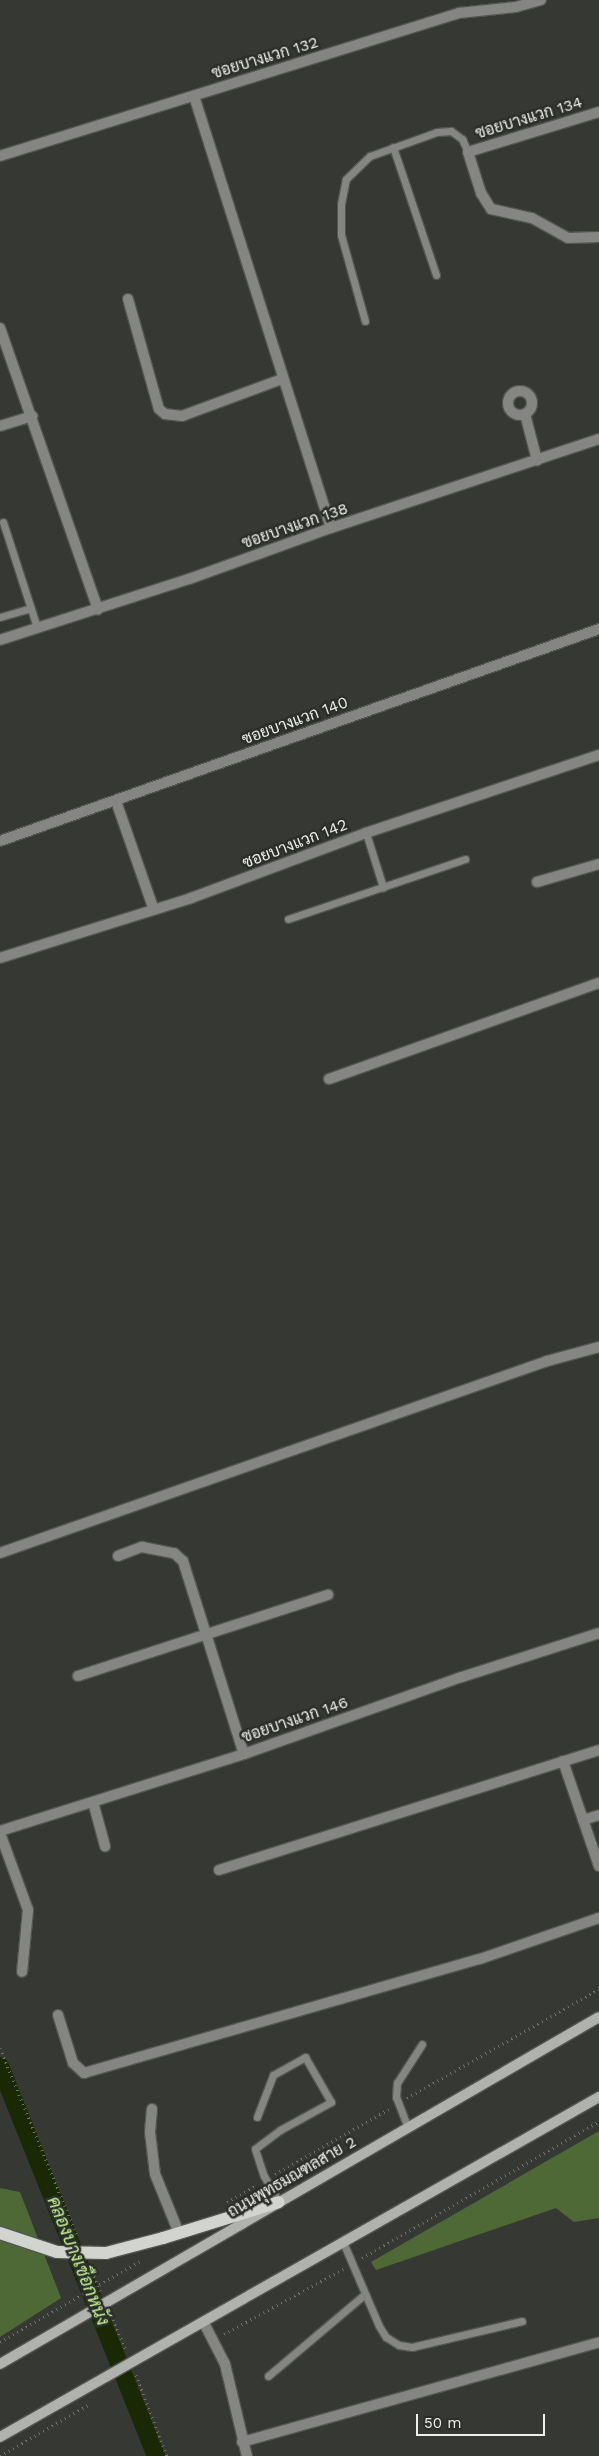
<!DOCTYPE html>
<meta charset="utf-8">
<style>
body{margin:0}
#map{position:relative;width:599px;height:2456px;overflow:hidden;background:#363933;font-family:"Work Sans",Sarabun,sans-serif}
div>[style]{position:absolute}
.green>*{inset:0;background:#4f6936}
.canal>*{height:18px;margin:-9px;padding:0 9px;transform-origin:9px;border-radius:9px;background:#182904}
.path>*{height:3px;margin-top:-1.5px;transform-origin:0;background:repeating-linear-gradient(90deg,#6e716c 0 1px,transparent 0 5px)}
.roads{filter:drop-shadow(1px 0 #535650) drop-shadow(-1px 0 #535650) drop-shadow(0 1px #535650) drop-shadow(0 -1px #535650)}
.service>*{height:7px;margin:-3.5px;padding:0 3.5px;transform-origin:3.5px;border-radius:3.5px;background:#858683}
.minor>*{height:10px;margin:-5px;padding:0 5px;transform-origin:5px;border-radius:5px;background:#858683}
.minor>.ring{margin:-5px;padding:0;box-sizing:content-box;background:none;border:10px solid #858683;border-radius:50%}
.secondary>*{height:10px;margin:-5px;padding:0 5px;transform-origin:5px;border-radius:5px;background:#b0b2ae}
.primary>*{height:12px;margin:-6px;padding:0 6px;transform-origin:6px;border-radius:6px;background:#d1d4cf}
span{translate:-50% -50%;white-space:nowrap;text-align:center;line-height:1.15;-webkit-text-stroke:5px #2c2f29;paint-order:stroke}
.street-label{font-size:16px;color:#eceeeb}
.water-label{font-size:18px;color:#c4f694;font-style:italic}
.scale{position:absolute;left:416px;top:2414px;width:129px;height:22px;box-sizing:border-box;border:2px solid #eceeeb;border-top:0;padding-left:6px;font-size:15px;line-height:18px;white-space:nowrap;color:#eceeeb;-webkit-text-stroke:4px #2c2f29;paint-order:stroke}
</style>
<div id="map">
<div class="green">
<div style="clip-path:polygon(599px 2131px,599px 2218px,574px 2222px,556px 2208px,376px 2270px,371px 2262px)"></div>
<div style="clip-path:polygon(0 2188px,20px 2192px,61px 2298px,0 2337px)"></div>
</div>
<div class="canal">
<div style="left:0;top:2066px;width:420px;rotate:68.2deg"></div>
</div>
<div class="path">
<div style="left:0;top:2048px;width:205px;rotate:67.7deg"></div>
<div style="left:407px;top:2098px;width:221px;rotate:-29.6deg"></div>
<div style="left:275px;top:2174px;width:131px;rotate:-29.7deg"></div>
<div style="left:227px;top:2202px;width:34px;rotate:-30deg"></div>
<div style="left:362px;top:2258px;width:274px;rotate:-30deg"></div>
<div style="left:90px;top:2267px;width:26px;rotate:67deg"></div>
<div style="left:111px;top:2315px;width:39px;rotate:67deg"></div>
<div style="left:224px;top:2334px;width:136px;rotate:-28.6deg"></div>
<div style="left:0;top:2342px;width:164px;rotate:-30deg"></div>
<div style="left:136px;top:2375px;width:87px;rotate:69.1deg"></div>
<div style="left:0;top:2456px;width:102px;rotate:-30.1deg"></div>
</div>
<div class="roads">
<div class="service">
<div style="left:393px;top:147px;width:135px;rotate:71.4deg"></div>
<div style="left:365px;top:321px;width:89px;rotate:-105.6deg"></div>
<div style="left:341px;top:235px;width:31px;rotate:-90deg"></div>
<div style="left:341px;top:204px;width:25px;rotate:-79deg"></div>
<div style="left:346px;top:179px;width:33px;rotate:-44deg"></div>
<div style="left:370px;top:156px;width:71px;rotate:-19.7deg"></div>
<div style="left:437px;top:132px;width:14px;rotate:-4deg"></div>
<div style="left:451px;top:131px;width:14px;rotate:36deg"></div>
<div style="left:462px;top:139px;width:14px;rotate:65deg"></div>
<div style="left:3px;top:522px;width:110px;rotate:72.1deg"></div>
<div style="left:0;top:617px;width:32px;rotate:-16deg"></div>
<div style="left:366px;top:833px;width:57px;rotate:72.5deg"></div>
<div style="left:288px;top:919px;width:187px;rotate:-18.7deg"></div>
<div style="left:257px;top:2117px;width:45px;rotate:-69.1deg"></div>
<div style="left:273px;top:2075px;width:37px;rotate:-29deg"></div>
<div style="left:305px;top:2057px;width:52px;rotate:60deg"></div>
<div style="left:331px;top:2102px;width:58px;rotate:151.2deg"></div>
<div style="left:280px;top:2130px;width:31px;rotate:143deg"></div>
<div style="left:255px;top:2149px;width:28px;rotate:72deg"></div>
<div style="left:264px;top:2176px;width:30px;rotate:60deg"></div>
<div style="left:408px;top:2128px;width:33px;rotate:-111deg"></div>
<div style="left:396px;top:2097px;width:14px;rotate:-86deg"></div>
<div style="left:397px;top:2083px;width:46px;rotate:-57.3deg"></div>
<div style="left:343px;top:2242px;width:91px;rotate:66.8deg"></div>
<div style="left:379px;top:2326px;width:13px;rotate:58deg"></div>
<div style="left:386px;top:2337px;width:15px;rotate:32deg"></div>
<div style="left:399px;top:2345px;width:13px;rotate:9deg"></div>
<div style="left:412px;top:2347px;width:113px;rotate:-13.3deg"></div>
<div style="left:268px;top:2376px;width:127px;rotate:-40.2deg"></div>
</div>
<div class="minor">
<div style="left:194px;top:96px;width:453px;rotate:72.4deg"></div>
<div style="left:599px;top:112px;width:137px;rotate:163deg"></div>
<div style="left:468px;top:152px;width:43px;rotate:72.4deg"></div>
<div style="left:481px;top:193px;width:19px;rotate:58deg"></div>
<div style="left:491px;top:209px;width:42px;rotate:12.4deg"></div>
<div style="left:532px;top:218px;width:41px;rotate:29.1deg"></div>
<div style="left:568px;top:238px;width:31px;rotate:-2deg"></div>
<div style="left:0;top:156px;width:481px;rotate:-17.3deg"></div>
<div style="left:459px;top:13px;width:57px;rotate:-6deg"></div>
<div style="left:516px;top:7px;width:26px;rotate:-16deg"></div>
<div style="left:128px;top:299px;width:114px;rotate:74.3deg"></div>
<div style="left:159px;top:409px;width:8px;rotate:40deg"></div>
<div style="left:165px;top:414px;width:17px;rotate:7deg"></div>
<div style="left:182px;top:416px;width:107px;rotate:-20.3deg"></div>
<div style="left:0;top:328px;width:298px;rotate:70.8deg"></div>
<div class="ring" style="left:508px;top:391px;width:14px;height:14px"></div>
<div style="left:525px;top:414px;width:48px;rotate:75.4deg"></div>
<div style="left:0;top:426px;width:34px;rotate:-17deg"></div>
<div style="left:0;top:640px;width:199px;rotate:-17.9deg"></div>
<div style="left:189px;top:579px;width:151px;rotate:-19.8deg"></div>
<div style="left:331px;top:528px;width:282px;rotate:-18.4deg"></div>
<div style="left:116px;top:801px;width:115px;rotate:70.8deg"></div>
<div style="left:0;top:841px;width:635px;rotate:-19.49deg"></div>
<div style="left:537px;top:882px;width:65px;rotate:-16.2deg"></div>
<div style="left:0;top:958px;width:200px;rotate:-17.4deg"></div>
<div style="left:191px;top:898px;width:187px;rotate:-20.4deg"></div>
<div style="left:366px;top:833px;width:246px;rotate:-18.5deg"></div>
<div style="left:329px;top:1079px;width:287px;rotate:-19.6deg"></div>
<div style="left:0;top:1553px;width:580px;rotate:-19.34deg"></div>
<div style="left:547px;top:1361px;width:54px;rotate:-15.1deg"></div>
<div style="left:118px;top:1556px;width:26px;rotate:-21deg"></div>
<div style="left:142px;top:1547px;width:33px;rotate:11deg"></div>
<div style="left:174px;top:1553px;width:12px;rotate:42deg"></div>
<div style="left:183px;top:1561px;width:202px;rotate:72.5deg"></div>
<div style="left:78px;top:1676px;width:263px;rotate:-18deg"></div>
<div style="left:563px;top:1761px;width:111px;rotate:71.1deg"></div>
<div style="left:93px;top:1802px;width:46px;rotate:74.7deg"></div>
<div style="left:583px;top:1820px;width:17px;rotate:-17deg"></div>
<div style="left:0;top:1831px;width:256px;rotate:-17.5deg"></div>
<div style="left:244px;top:1754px;width:231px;rotate:-19.5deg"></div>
<div style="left:462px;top:1677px;width:144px;rotate:-17.8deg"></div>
<div style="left:0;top:1833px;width:82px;rotate:70deg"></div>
<div style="left:28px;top:1910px;width:62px;rotate:95.5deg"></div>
<div style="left:219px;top:1870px;width:398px;rotate:-17.5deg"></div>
<div style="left:58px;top:2015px;width:50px;rotate:72.6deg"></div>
<div style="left:73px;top:2063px;width:15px;rotate:42deg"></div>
<div style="left:84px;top:2073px;width:412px;rotate:-16.1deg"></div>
<div style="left:480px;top:1959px;width:126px;rotate:-19deg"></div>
<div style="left:152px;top:2109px;width:23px;rotate:95deg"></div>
<div style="left:150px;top:2132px;width:42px;rotate:83.2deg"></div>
<div style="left:155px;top:2174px;width:64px;rotate:67.9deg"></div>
<div style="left:204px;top:2323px;width:46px;rotate:62.9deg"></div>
<div style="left:225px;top:2364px;width:95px;rotate:76.6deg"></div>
<div style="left:242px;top:2442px;width:371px;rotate:-15.6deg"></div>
</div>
<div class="secondary">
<div style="left:0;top:2364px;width:692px;rotate:-30.08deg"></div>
<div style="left:0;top:2437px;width:689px;rotate:-29.58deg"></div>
</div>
<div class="primary">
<div style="left:0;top:2233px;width:60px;rotate:18.4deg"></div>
<div style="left:57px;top:2252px;width:49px;rotate:1.2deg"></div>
<div style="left:106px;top:2253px;width:59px;rotate:-14.7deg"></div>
<div style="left:163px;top:2238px;width:121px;rotate:-17.2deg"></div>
</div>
</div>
<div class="street-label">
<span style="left:265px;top:58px;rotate:-17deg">ซอยบางแวก 132</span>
<span style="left:529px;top:118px;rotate:-17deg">ซอยบางแวก 134</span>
<span style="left:295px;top:526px;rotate:-19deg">ซอยบางแวก 138</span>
<span style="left:295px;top:721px;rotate:-20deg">ซอยบางแวก 140</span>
<span style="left:295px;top:844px;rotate:-21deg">ซอยบางแวก 142</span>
<span style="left:295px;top:1720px;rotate:-19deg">ซอยบางแวก 146</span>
<span style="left:292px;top:2177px;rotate:-30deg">ถนนพุทธมณฑลสาย 2</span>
</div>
<div class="water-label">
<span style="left:78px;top:2261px;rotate:68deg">คลองบางเชือกหนัง</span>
</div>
<div class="scale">50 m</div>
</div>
